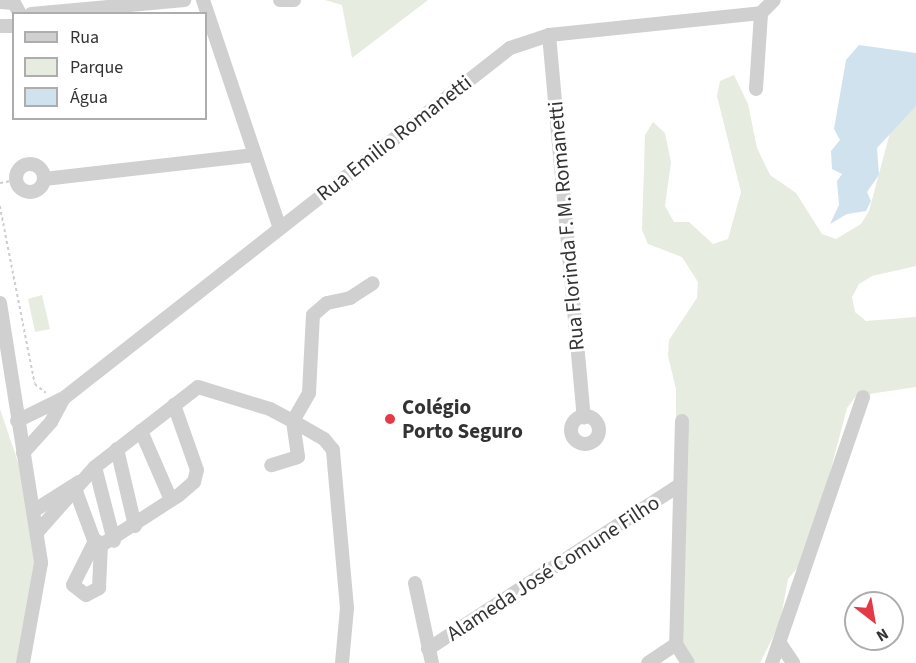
<!DOCTYPE html>
<meta charset="utf-8">
<style>
body{margin:0}
#map{position:relative;width:916px;height:663px;overflow:hidden;background:#fff;font-family:"Source Sans 3",sans-serif}
div>[style]{position:absolute}
.green>*{inset:0;background:#e6ecdf}
.water>*{inset:0;background:#cfe2ee}
.path>*{height:1.5px;margin-top:-0.75px;transform-origin:0;background:repeating-linear-gradient(90deg,#cdcdcd 0 3px,transparent 0 6px)}
.minor>*{height:14px;margin:-7px;padding:0 7px;transform-origin:7px;border-radius:7px;background:#d0d0d0}
.minor>.ring{margin:-7px;padding:0;box-sizing:content-box;background:none;border:14px solid #d0d0d0;border-radius:50%}
.dots>*{width:16px;height:16px;translate:-50% -50%;box-sizing:border-box;border:3px solid #fff;border-radius:50%}
span{translate:-50% -50%;white-space:nowrap;text-align:center;line-height:1.15;-webkit-text-stroke:6px #fff;paint-order:stroke}
.street-label{font-size:21px;color:#333}
.poi-label{font-size:21px;color:#333;font-weight:700}
.left{translate:0 -50%;text-align:left}
.legend{position:absolute;left:12px;top:12px;width:195px;height:108px;box-sizing:border-box;background:#fff;border:2px solid #adadad;margin:0;padding:8px 10px;list-style:none;font-size:18px;color:#333}
.legend li{display:flex;align-items:center;gap:12px;height:30px}
.legend b{width:30px;border:2px solid #adadad}
.north{position:absolute;left:844px;top:591px;width:60px;height:60px;box-sizing:border-box;background:#fff;border:2px solid #adadad;border-radius:50%;rotate:149deg;font-size:16px;font-weight:700;line-height:24px;text-align:center;color:#333}
.north::after{content:'';display:block;margin:auto;width:21px;height:27px;background:#e63946;clip-path:polygon(50% 0,100% 100%,50% 72%,0 100%)}
</style>
<div id="map">
<div class="green">
<div style="clip-path:polygon(325px 0,428px 0,352px 58px,342px 5px)"></div>
<div style="clip-path:polygon(734px 75px,748px 104px,757px 148px,770px 175px,796px 193px,822px 234px,836px 239px,861px 224px,869px 211px,891px 129px,916px 97px,916px 266px,872px 276px,859px 284px,852px 297px,855px 312px,866px 321px,916px 317px,916px 387px,856px 396px,847px 408px,808px 556px,788px 579px,780px 623px,760px 663px,685px 663px,676px 579px,676px 389px,668px 356px,669px 340px,697px 298px,698px 282px,682px 257px,648px 244px,642px 230px,645px 135px,653px 122px,665px 133px,671px 162px,665px 206px,674px 222px,689px 222px,713px 244px,728px 239px,741px 192px,717px 96px,720px 81px)"></div>
<div style="clip-path:polygon(42px 295px,50px 329px,35px 332px,28px 299px)"></div>
<div style="clip-path:polygon(0 409px,41px 530px,42px 594px,19px 663px,0 663px)"></div>
</div>
<div class="water">
<div style="clip-path:polygon(859px 45px,916px 53px,916px 106px,877px 148px,879px 175px,867px 192px,871px 201px,866px 211px,847px 214px,830px 224px,839px 205px,837px 181px,842px 174px,832px 169px,831px 151px,840px 140px,834px 129px,846px 60px)"></div>
</div>
<div class="path">
<div style="left:0;top:183px;width:16px;rotate:-11deg"></div>
<div style="left:0;top:206px;width:181px;rotate:78.9deg"></div>
<div style="left:35px;top:384px;width:14px;rotate:39deg"></div>
</div>
<div class="minor">
<div style="left:203px;top:0;width:238px;rotate:71.4deg"></div>
<div style="left:280px;top:0;width:14px"></div>
<div style="left:0;top:2px;width:14px;rotate:4deg"></div>
<div style="left:14px;top:3px;width:13px;rotate:61deg"></div>
<div style="left:31px;top:14px;width:154px;rotate:-5.2deg"></div>
<div style="left:0;top:26px;width:14px"></div>
<div style="left:549px;top:35px;width:384px;rotate:84.8deg"></div>
<div style="left:756px;top:89px;width:76px;rotate:-86.2deg"></div>
<div class="ring" style="left:16px;top:164px;width:14px;height:14px"></div>
<div style="left:44px;top:179px;width:212px;rotate:-6.5deg"></div>
<div style="left:0;top:303px;width:263px;rotate:81deg"></div>
<div style="left:41px;top:563px;width:102px;rotate:100.2deg"></div>
<div class="ring" style="left:571px;top:416px;width:14px;height:14px"></div>
<div style="left:17px;top:421px;width:52px;rotate:-26.1deg"></div>
<div style="left:64px;top:398px;width:567px;rotate:-38.12deg"></div>
<div style="left:510px;top:48px;width:41px;rotate:-18.4deg"></div>
<div style="left:549px;top:35px;width:213px;rotate:-5.9deg"></div>
<div style="left:761px;top:13px;width:18px;rotate:-45deg"></div>
<div style="left:682px;top:421px;width:223px;rotate:91.5deg"></div>
<div style="left:676px;top:644px;width:22px;rotate:58deg"></div>
<div style="left:141px;top:431px;width:75px;rotate:66.5deg"></div>
<div style="left:117px;top:449px;width:79px;rotate:76.8deg"></div>
<div style="left:23px;top:453px;width:42px;rotate:-47.9deg"></div>
<div style="left:51px;top:422px;width:27px;rotate:-62deg"></div>
<div style="left:95px;top:467px;width:76px;rotate:75.6deg"></div>
<div style="left:74px;top:486px;width:58px;rotate:69.7deg"></div>
<div style="left:94px;top:540px;width:10px;rotate:24deg"></div>
<div style="left:103px;top:544px;width:90px;rotate:-32.8deg"></div>
<div style="left:179px;top:495px;width:20px;rotate:-41deg"></div>
<div style="left:194px;top:482px;width:12px;rotate:-76deg"></div>
<div style="left:197px;top:470px;width:69px;rotate:-109.5deg"></div>
<div style="left:35px;top:510px;width:52px;rotate:-32.5deg"></div>
<div style="left:39px;top:530px;width:84px;rotate:-48.4deg"></div>
<div style="left:95px;top:467px;width:130px;rotate:-37.8deg"></div>
<div style="left:198px;top:387px;width:75px;rotate:17deg"></div>
<div style="left:270px;top:409px;width:26px;rotate:28deg"></div>
<div style="left:293px;top:421px;width:36px;rotate:82deg"></div>
<div style="left:298px;top:457px;width:28px;rotate:163deg"></div>
<div style="left:95px;top:541px;width:49px;rotate:116.6deg"></div>
<div style="left:73px;top:585px;width:16px;rotate:38deg"></div>
<div style="left:86px;top:595px;width:15px;rotate:-28deg"></div>
<div style="left:99px;top:588px;width:44px;rotate:-87.4deg"></div>
<div style="left:415px;top:583px;width:82px;rotate:78deg"></div>
<div style="left:781px;top:645px;width:22px;rotate:56deg"></div>
<div style="left:428px;top:649px;width:298px;rotate:-33.1deg"></div>
<div style="left:342px;top:663px;width:55px;rotate:-84.8deg"></div>
<div style="left:347px;top:608px;width:159px;rotate:-95.1deg"></div>
<div style="left:333px;top:450px;width:14px;rotate:-129deg"></div>
<div style="left:324px;top:439px;width:36px;rotate:-150deg"></div>
<div style="left:293px;top:421px;width:32px;rotate:-60deg"></div>
<div style="left:309px;top:393px;width:78px;rotate:-87.1deg"></div>
<div style="left:313px;top:315px;width:18px;rotate:-41deg"></div>
<div style="left:327px;top:303px;width:24px;rotate:-12deg"></div>
<div style="left:350px;top:298px;width:27px;rotate:-33deg"></div>
<div style="left:648px;top:663px;width:34px;rotate:-34deg"></div>
<div style="left:772px;top:663px;width:281px;rotate:-71.1deg"></div>
</div>
<div class="dots">
<div style="left:390px;top:419px;background:#e63946"></div>
</div>
<div class="street-label">
<span style="left:394px;top:138px;rotate:-38deg">Rua Emilio Romanetti</span>
<span style="left:566px;top:226px;rotate:-95deg">Rua Florinda F. M. Romanetti</span>
<span style="left:553px;top:568px;rotate:-33deg">Alameda José Comune Filho</span>
</div>
<div class="poi-label">
<span class="left" style="left:402px;top:419px">Colégio<br>Porto Seguro</span>
</div>
<ul class="legend">
<li><b style="height:8px;background:#d0d0d0"></b>Rua</li>
<li><b style="height:16px;background:#e6ecdf"></b>Parque</li>
<li><b style="height:16px;background:#cfe2ee"></b>Água</li>
</ul>
<div class="north">N</div>
</div>
